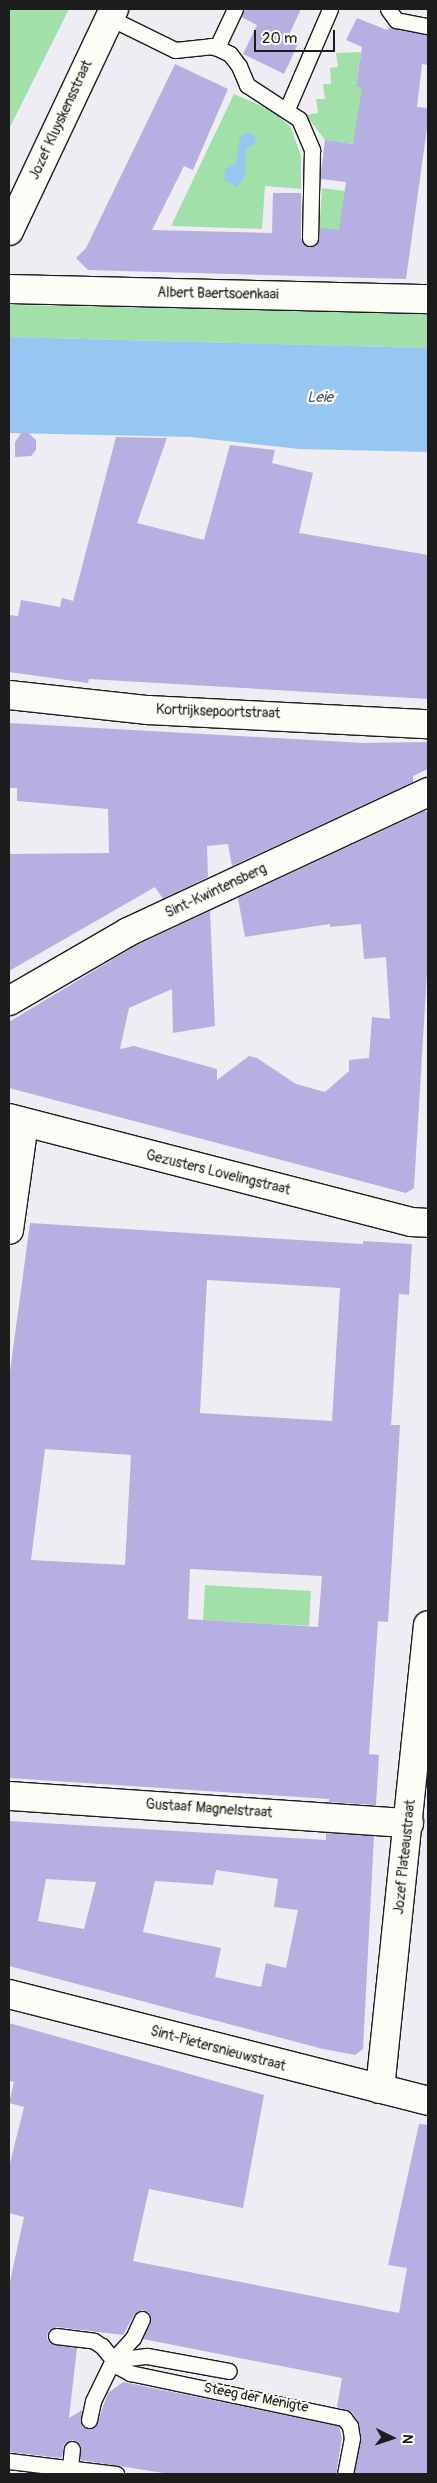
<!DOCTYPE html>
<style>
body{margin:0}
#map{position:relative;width:437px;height:2483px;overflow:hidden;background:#efedf3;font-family:Pangolin,sans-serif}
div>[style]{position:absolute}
.green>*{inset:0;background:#a1e0a8}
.water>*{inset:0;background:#96c7f2}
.building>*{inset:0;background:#b6afe1}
.roads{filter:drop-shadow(1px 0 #1c1c1c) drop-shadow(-1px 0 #1c1c1c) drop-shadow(0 1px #1c1c1c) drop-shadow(0 -1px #1c1c1c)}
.service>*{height:15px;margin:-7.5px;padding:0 7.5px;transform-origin:7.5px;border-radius:7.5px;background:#fdfcf7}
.minor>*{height:28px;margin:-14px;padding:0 14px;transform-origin:14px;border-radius:14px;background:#fdfcf7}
.tertiary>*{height:28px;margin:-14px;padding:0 14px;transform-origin:14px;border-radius:14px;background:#fdfcf7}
span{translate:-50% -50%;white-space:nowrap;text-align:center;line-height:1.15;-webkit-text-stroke:4.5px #fdfcf7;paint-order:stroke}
.street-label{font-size:14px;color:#1c1c1c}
.water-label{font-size:15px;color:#475867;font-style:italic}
.frame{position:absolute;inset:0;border:10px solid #1c1c1c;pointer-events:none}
.north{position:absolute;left:367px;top:2413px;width:50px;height:50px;-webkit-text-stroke:4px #fdfcf7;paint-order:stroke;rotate:94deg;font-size:14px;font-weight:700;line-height:20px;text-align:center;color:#1c1c1c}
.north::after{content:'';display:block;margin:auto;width:18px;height:22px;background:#1c1c1c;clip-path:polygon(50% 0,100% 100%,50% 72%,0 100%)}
.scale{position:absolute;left:254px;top:30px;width:81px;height:22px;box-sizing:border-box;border:2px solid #1c1c1c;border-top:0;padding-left:6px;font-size:15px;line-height:18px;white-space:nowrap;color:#1c1c1c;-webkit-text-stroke:4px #fdfcf7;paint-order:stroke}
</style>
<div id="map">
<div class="green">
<div style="clip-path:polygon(9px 9px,69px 9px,9px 129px)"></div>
<div style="clip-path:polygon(361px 52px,356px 87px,383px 90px,353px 144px,325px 140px,306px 115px,318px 113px,316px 99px,325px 99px,323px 84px,331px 84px,330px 68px,338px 67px,336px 53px)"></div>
<div style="clip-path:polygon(234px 94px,273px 111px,291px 128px,301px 156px,301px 189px,265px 186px,262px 229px,171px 226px)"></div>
<div style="clip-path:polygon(322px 188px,345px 191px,368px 205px,339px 230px,319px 238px)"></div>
<div style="clip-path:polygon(9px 305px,428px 313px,428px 348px,9px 337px)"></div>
<div style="clip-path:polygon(205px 1585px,311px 1591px,309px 1626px,203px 1620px)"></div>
</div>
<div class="water">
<div style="clip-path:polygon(248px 133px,254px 135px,256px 143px,246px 149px,245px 176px,237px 187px,225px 180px,224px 170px,236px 163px,240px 137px)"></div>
<div style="clip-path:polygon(9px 337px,428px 348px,428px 452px,299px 449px,191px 437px,9px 433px)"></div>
</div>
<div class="building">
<div style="clip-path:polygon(244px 9px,301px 9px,288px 37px,299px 42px,284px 74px,243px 54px,257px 25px,241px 17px)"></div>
<div style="clip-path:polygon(357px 18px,387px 30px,390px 27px,428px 35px,428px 65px,422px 64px,417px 107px,428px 108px,428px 121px,406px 279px,88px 270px,76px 258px,86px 248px,175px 64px,228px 89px,193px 170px,184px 166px,152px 230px,272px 233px,273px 193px,301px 193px,301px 238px,306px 246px,318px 243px,320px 228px,339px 230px,346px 182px,321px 179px,321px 173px,325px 140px,353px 144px,362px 88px,356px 87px,362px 47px,346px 40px)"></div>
<div style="clip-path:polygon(24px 429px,36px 440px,36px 450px,31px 456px,15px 457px,15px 442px)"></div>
<div style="clip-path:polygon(116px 437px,167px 438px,137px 523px,204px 540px,230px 445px,275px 450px,272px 463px,313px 473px,299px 533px,428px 555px,428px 699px,89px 679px,88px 683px,9px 672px,9px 615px,18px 616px,21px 600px,60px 607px,62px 598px,73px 601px)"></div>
<div style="clip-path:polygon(9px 723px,363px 743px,428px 742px,428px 769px,413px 776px,413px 782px,232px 866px,228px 844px,207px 846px,208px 877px,163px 899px,155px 887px,9px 971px,9px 854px,109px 853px,108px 809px,17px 801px,17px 788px,9px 788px)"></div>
<div style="clip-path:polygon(425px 811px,428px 813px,428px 956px,414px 1188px,406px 1193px,9px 1088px,9px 1022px,135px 946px,210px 911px,215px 1026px,173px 1033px,172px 989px,129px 1008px,120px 1049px,134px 1046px,217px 1069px,217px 1080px,249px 1056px,257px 1058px,296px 1084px,325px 1092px,349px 1071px,349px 1060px,369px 1058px,372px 1017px,390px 1019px,386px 957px,364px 959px,361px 924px,330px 927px,330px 924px,245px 937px,238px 898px)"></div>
<div style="clip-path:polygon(evenodd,30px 1223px,363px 1244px,363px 1241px,412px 1244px,409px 1295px,399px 1294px,391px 1425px,400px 1425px,396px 1494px,388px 1622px,378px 1621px,369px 1754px,379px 1755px,376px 1805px,329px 1802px,329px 1799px,9px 1778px,9px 1379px,30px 1223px,207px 1280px,340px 1288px,332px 1421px,200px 1413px,207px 1280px,30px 1223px,45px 1449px,131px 1455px,125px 1565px,31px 1560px,45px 1449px,30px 1223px,190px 1569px,322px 1576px,318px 1627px,188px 1619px,190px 1569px)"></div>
<div style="clip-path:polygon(evenodd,9px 1821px,326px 1840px,326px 1833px,374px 1836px,363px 2049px,355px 2055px,323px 2049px,9px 1966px,9px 1821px,216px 1870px,278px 1879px,274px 1907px,298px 1910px,286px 1968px,266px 1963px,261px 1987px,215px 1977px,221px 1948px,143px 1932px,155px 1881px,213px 1885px,216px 1870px,9px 1821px,46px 1879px,96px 1882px,84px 1929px,38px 1921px,46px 1879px)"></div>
<div style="clip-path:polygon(9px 2023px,264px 2095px,243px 2208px,149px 2189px,133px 2261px,399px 2313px,407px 2268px,388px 2265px,419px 2124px,428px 2125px,428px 2474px,354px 2474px,361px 2436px,359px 2424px,352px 2412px,337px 2407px,342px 2378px,143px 2339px,151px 2319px,149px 2313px,142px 2310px,134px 2315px,123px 2335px,57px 2327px,48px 2331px,47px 2339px,51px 2344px,77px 2348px,69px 2418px,82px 2410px,82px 2427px,88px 2429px,96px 2427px,108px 2393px,123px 2382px,339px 2426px,342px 2438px,336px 2474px,170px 2474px,80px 2460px,81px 2446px,73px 2440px,64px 2444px,62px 2458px,9px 2452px,9px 2286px,24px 2217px,9px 2213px,9px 2167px,24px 2107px,9px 2103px,14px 2082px,9px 2081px)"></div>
</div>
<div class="roads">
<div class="service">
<div style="left:388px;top:9px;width:14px;rotate:54deg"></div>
<div style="left:396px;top:20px;width:33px;rotate:11deg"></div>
<div style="left:110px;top:18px;width:72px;rotate:26.2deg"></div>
<div style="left:175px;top:50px;width:36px;rotate:-6deg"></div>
<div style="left:211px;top:46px;width:9px;rotate:18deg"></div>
<div style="left:220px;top:49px;width:11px;rotate:27deg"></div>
<div style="left:230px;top:54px;width:15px;rotate:53deg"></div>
<div style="left:239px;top:66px;width:21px;rotate:67deg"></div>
<div style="left:247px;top:85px;width:62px;rotate:33.2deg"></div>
<div style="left:299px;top:119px;width:34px;rotate:67deg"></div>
<div style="left:312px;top:150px;width:88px;rotate:91.3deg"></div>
<div style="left:217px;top:47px;width:42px;rotate:-64.7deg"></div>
<div style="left:287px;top:109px;width:109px;rotate:-66.7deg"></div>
<div style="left:56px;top:2336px;width:38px;rotate:7deg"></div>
<div style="left:94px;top:2341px;width:9px;rotate:32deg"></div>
<div style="left:102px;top:2346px;width:27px;rotate:51deg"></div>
<div style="left:119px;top:2367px;width:13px;rotate:29deg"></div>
<div style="left:130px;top:2373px;width:219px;rotate:11.9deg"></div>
<div style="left:344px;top:2418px;width:10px;rotate:53deg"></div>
<div style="left:350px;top:2426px;width:12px;rotate:81deg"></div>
<div style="left:352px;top:2438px;width:37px;rotate:101deg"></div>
<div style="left:113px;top:2360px;width:34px;rotate:-7deg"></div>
<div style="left:147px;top:2356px;width:83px;rotate:10.4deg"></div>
<div style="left:89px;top:2420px;width:19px;rotate:-78deg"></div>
<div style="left:93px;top:2401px;width:46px;rotate:-64deg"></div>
<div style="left:113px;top:2360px;width:30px;rotate:-48deg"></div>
<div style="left:133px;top:2338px;width:21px;rotate:-65deg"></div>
<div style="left:9px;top:2461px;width:108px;rotate:6.9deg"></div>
<div style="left:70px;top:2467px;width:18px;rotate:-84deg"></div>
</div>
<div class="minor">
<div style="left:9px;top:231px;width:246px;rotate:-64.7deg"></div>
<div style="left:9px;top:289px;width:419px;rotate:1.4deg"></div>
<div style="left:9px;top:1001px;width:138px;rotate:-30.1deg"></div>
<div style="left:128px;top:932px;width:331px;rotate:-25deg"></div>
<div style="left:9px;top:1118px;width:415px;rotate:14.5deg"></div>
<div style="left:411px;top:1222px;width:17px;rotate:3deg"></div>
<div style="left:9px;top:1230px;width:108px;rotate:-82deg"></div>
<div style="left:9px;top:1796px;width:401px;rotate:3.9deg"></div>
<div style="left:9px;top:1994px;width:432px;rotate:14.3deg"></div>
<div style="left:380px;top:2089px;width:466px;rotate:-84.1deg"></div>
</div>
<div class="tertiary">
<div style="left:9px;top:695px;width:140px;rotate:6.2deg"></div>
<div style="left:148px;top:710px;width:280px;rotate:2.9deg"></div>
</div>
</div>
<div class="street-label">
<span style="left:61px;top:120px;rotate:-65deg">Jozef Kluyskensstraat</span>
<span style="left:218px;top:294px;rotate:1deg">Albert Baertsoenkaai</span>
<span style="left:218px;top:712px;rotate:2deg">Kortrijksepoortstraat</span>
<span style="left:216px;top:891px;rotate:-25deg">Sint-Kwintensberg</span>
<span style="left:218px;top:1173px;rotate:14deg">Gezusters Lovelingstraat</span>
<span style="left:209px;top:1809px;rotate:4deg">Gustaaf Magnelstraat</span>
<span style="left:405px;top:1857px;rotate:-84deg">Jozef Plateaustraat</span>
<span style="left:218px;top:2049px;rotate:15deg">Sint-Pietersnieuwstraat</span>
<span style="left:256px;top:2398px;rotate:11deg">Steeg der Menigte</span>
</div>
<div class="water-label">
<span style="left:320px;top:398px">Leie</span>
</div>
<div class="frame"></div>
<div class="north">N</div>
<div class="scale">20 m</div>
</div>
